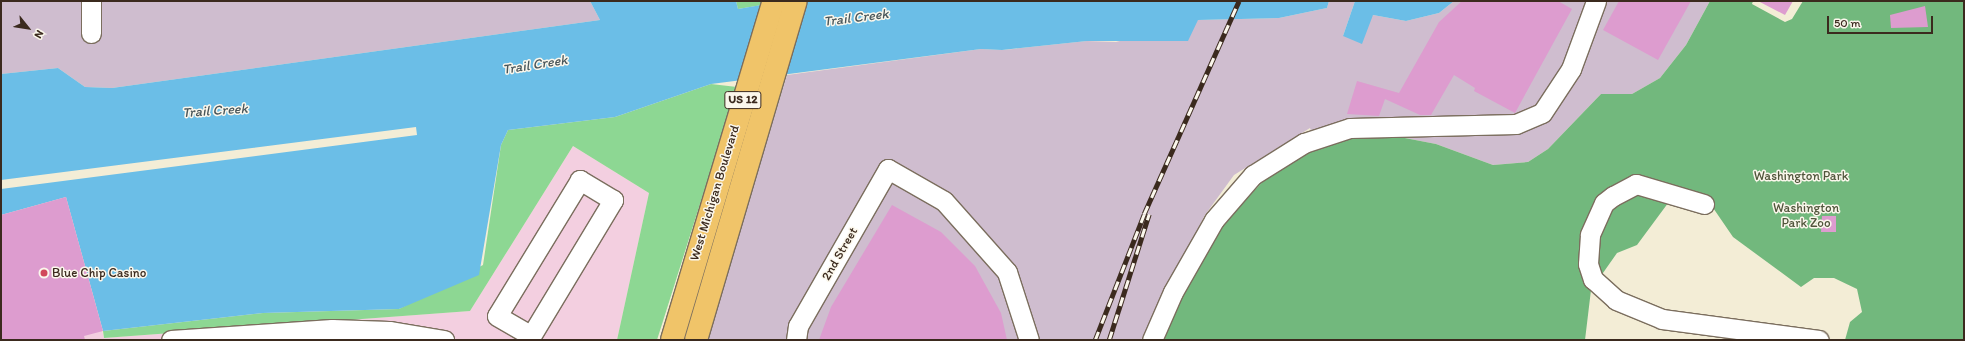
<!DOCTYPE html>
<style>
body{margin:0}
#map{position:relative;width:1965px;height:341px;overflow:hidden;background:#f3edd6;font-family:Itim,sans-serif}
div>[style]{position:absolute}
.built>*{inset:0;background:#f3cfe0}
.industrial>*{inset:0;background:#cfbdcf}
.green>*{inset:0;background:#8dd793}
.forest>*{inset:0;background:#72b87d}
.water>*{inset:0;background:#6bbee7}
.building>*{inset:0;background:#dd9ccf}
.roads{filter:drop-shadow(1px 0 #7b6e5e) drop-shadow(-1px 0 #7b6e5e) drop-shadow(0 1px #7b6e5e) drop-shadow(0 -1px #7b6e5e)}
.minor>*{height:19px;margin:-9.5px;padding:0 9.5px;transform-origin:9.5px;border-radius:9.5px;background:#fff}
.major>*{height:22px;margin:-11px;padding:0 11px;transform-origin:11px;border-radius:11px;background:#f0c469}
.rail>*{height:4.5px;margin-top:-2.25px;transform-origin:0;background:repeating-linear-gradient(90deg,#fbf7ec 0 9px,#3b2a1e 0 18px);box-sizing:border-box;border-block:1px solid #3b2a1e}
.dots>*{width:11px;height:11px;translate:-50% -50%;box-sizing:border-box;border:2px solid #fbf7ec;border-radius:50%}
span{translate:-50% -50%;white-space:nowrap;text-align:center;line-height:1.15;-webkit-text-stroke:3px #fbf7ec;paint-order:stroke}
.shield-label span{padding:1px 3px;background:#fbf7ec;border:1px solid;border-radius:3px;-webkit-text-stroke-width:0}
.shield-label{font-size:12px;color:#3b2a1e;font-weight:700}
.park-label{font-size:13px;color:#50553b}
.street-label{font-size:13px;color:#3b2a1e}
.poi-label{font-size:13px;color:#3b2a1e}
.left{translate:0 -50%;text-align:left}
.water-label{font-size:14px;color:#49565a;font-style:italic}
.frame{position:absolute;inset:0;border:2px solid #3b2a1e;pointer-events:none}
.north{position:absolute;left:8px;top:8px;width:40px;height:40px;-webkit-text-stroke:3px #fbf7ec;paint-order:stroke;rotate:120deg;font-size:11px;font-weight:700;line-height:16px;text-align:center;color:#3b2a1e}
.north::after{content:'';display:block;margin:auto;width:14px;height:18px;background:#3b2a1e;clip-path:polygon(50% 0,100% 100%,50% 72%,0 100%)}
.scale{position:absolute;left:1827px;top:16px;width:106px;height:18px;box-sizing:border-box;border:2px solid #3b2a1e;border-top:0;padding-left:5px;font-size:12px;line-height:14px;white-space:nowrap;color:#3b2a1e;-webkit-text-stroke:3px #fbf7ec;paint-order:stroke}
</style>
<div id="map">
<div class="built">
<div style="clip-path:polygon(573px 146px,649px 193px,617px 340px,1px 340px,1px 215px,66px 197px,104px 338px,470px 311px)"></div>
</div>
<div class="industrial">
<div style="clip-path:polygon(1px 1px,590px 1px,600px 20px,112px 88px,85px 87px,58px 68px,1px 74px)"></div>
<div style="clip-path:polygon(1329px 1px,1355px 1px,1343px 36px,1373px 15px,1406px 21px,1439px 13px,1454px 1px,1710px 1px,1686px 45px,1660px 78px,1632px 94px,1601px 94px,1548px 149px,1528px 162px,1493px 165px,1436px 144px,1384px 134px,1318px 148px,1310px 128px,1234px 175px,1205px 215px,1141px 340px,706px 340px,787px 75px,981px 49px,1003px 50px,1087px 41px,1116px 42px,1198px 20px,1279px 18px,1327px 8px)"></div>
</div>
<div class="green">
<div style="clip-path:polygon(736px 1px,764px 1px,762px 5px,738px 9px)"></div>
<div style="clip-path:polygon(711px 84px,737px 87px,657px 340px,617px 340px,649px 193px,573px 146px,470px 311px,104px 338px,103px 331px,263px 313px,399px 309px,483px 265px,501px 145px,508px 130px,615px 117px)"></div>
</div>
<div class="forest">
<div style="clip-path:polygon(1710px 1px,1753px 1px,1752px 4px,1785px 22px,1792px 19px,1803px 1px,1964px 1px,1964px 340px,1845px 340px,1850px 322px,1862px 312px,1857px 289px,1834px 278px,1814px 278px,1801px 287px,1733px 237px,1707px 199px,1674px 195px,1637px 245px,1617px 253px,1591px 290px,1585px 340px,1160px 340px,1197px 266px,1227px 220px,1267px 177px,1292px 159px,1357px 135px,1384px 134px,1436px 144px,1493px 165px,1528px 162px,1548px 149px,1601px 94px,1632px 94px,1660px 78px,1686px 45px)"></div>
</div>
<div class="water">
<div style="clip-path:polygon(590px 1px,736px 1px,738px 9px,785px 1px,1329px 1px,1327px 8px,1279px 18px,1198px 20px,1188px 41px,1087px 41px,1002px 50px,981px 49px,711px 84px,615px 117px,508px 130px,501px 145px,479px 275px,399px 309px,263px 313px,103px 331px,66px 197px,1px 215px,1px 189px,417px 135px,416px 127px,1px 180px,1px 74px,58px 68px,85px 87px,112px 88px,600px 20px)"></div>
<div style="clip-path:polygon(1355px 1px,1454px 1px,1439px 13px,1406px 21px,1373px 15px,1362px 44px,1343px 36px)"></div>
</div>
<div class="building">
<div style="clip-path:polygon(1462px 1px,1558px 1px,1572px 9px,1515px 113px,1474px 91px,1475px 88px,1454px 75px,1431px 115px,1420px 115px,1385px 99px,1379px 116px,1347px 114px,1357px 81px,1399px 93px,1439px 22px)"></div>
<div style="clip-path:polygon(1619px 1px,1691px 1px,1658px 60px,1603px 30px)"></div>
<div style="clip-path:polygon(1758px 1px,1793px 1px,1785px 15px)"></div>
<div style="clip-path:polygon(1925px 6px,1928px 27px,1891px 28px,1890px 15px)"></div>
<div style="clip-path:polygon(66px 197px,103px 331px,84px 336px,85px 340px,1px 340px,1px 215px)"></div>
<div style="clip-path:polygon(892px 205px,941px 232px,975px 266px,1001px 313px,1007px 340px,819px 340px,831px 307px)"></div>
<div style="clip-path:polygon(1822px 216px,1836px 216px,1836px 232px,1821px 232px)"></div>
</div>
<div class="roads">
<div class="minor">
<div style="left:91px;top:33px;width:32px;rotate:-90deg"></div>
<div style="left:1704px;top:204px;width:71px;rotate:-163.6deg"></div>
<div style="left:1636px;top:184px;width:26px;rotate:152deg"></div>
<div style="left:1613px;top:196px;width:11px;rotate:142deg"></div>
<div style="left:1604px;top:203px;width:35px;rotate:114deg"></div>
<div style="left:1590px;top:235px;width:29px;rotate:94deg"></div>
<div style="left:1588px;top:264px;width:16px;rotate:72deg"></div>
<div style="left:1593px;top:279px;width:31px;rotate:42deg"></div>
<div style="left:1616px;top:300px;width:50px;rotate:22.4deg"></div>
<div style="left:1662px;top:319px;width:158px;rotate:7.6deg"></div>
<div style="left:171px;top:340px;width:161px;rotate:-3.9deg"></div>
<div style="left:332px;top:329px;width:57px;rotate:2deg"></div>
<div style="left:389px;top:331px;width:56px;rotate:9.3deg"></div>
<div style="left:528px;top:340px;width:5px;rotate:-53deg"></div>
<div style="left:531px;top:336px;width:159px;rotate:-58.9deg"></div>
<div style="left:613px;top:200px;width:39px;rotate:-149deg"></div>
<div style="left:580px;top:180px;width:159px;rotate:121.4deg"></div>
<div style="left:497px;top:316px;width:39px;rotate:30deg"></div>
<div style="left:796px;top:340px;width:14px;rotate:-82deg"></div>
<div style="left:798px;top:326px;width:181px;rotate:-60.2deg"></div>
<div style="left:888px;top:169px;width:64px;rotate:29.7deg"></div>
<div style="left:944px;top:201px;width:95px;rotate:48.4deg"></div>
<div style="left:1007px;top:272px;width:71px;rotate:72.1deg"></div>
<div style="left:1152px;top:340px;width:52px;rotate:-66.4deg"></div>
<div style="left:1173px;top:292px;width:83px;rotate:-60.3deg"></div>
<div style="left:1214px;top:220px;width:60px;rotate:-49.1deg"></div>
<div style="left:1253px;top:175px;width:60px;rotate:-32.1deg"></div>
<div style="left:1304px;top:143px;width:48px;rotate:-18.1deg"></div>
<div style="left:1350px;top:128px;width:166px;rotate:-1.4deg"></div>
<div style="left:1516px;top:124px;width:28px;rotate:-23deg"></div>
<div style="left:1542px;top:113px;width:53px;rotate:-56.6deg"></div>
<div style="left:1571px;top:69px;width:72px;rotate:-69.8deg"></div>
</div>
<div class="major">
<div style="left:672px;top:340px;width:354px;rotate:-73.3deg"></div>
<div style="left:696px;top:340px;width:353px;rotate:-73.6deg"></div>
</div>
</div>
<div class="rail">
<div style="left:1095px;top:340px;width:135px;rotate:-68.7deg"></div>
<div style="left:1144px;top:214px;width:233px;rotate:-66deg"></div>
<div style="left:1109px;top:340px;width:132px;rotate:-72.4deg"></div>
</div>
<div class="dots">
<div style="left:44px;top:273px;background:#d1495b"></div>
</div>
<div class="shield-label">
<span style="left:743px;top:100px">US 12</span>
</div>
<div class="park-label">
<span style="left:1801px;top:176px">Washington Park</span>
<span style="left:1806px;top:216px">Washington<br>Park Zoo</span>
</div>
<div class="street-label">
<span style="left:715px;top:193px;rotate:-73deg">West Michigan Boulevard</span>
<span style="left:840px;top:254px;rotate:-60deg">2nd Street</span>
</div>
<div class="poi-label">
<span class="left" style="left:52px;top:273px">Blue Chip Casino</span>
</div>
<div class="water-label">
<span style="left:856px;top:18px;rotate:-7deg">Trail Creek</span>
<span style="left:535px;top:65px;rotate:-9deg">Trail Creek</span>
<span style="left:215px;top:111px;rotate:-4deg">Trail Creek</span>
</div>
<div class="frame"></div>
<div class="north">N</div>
<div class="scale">50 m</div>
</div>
